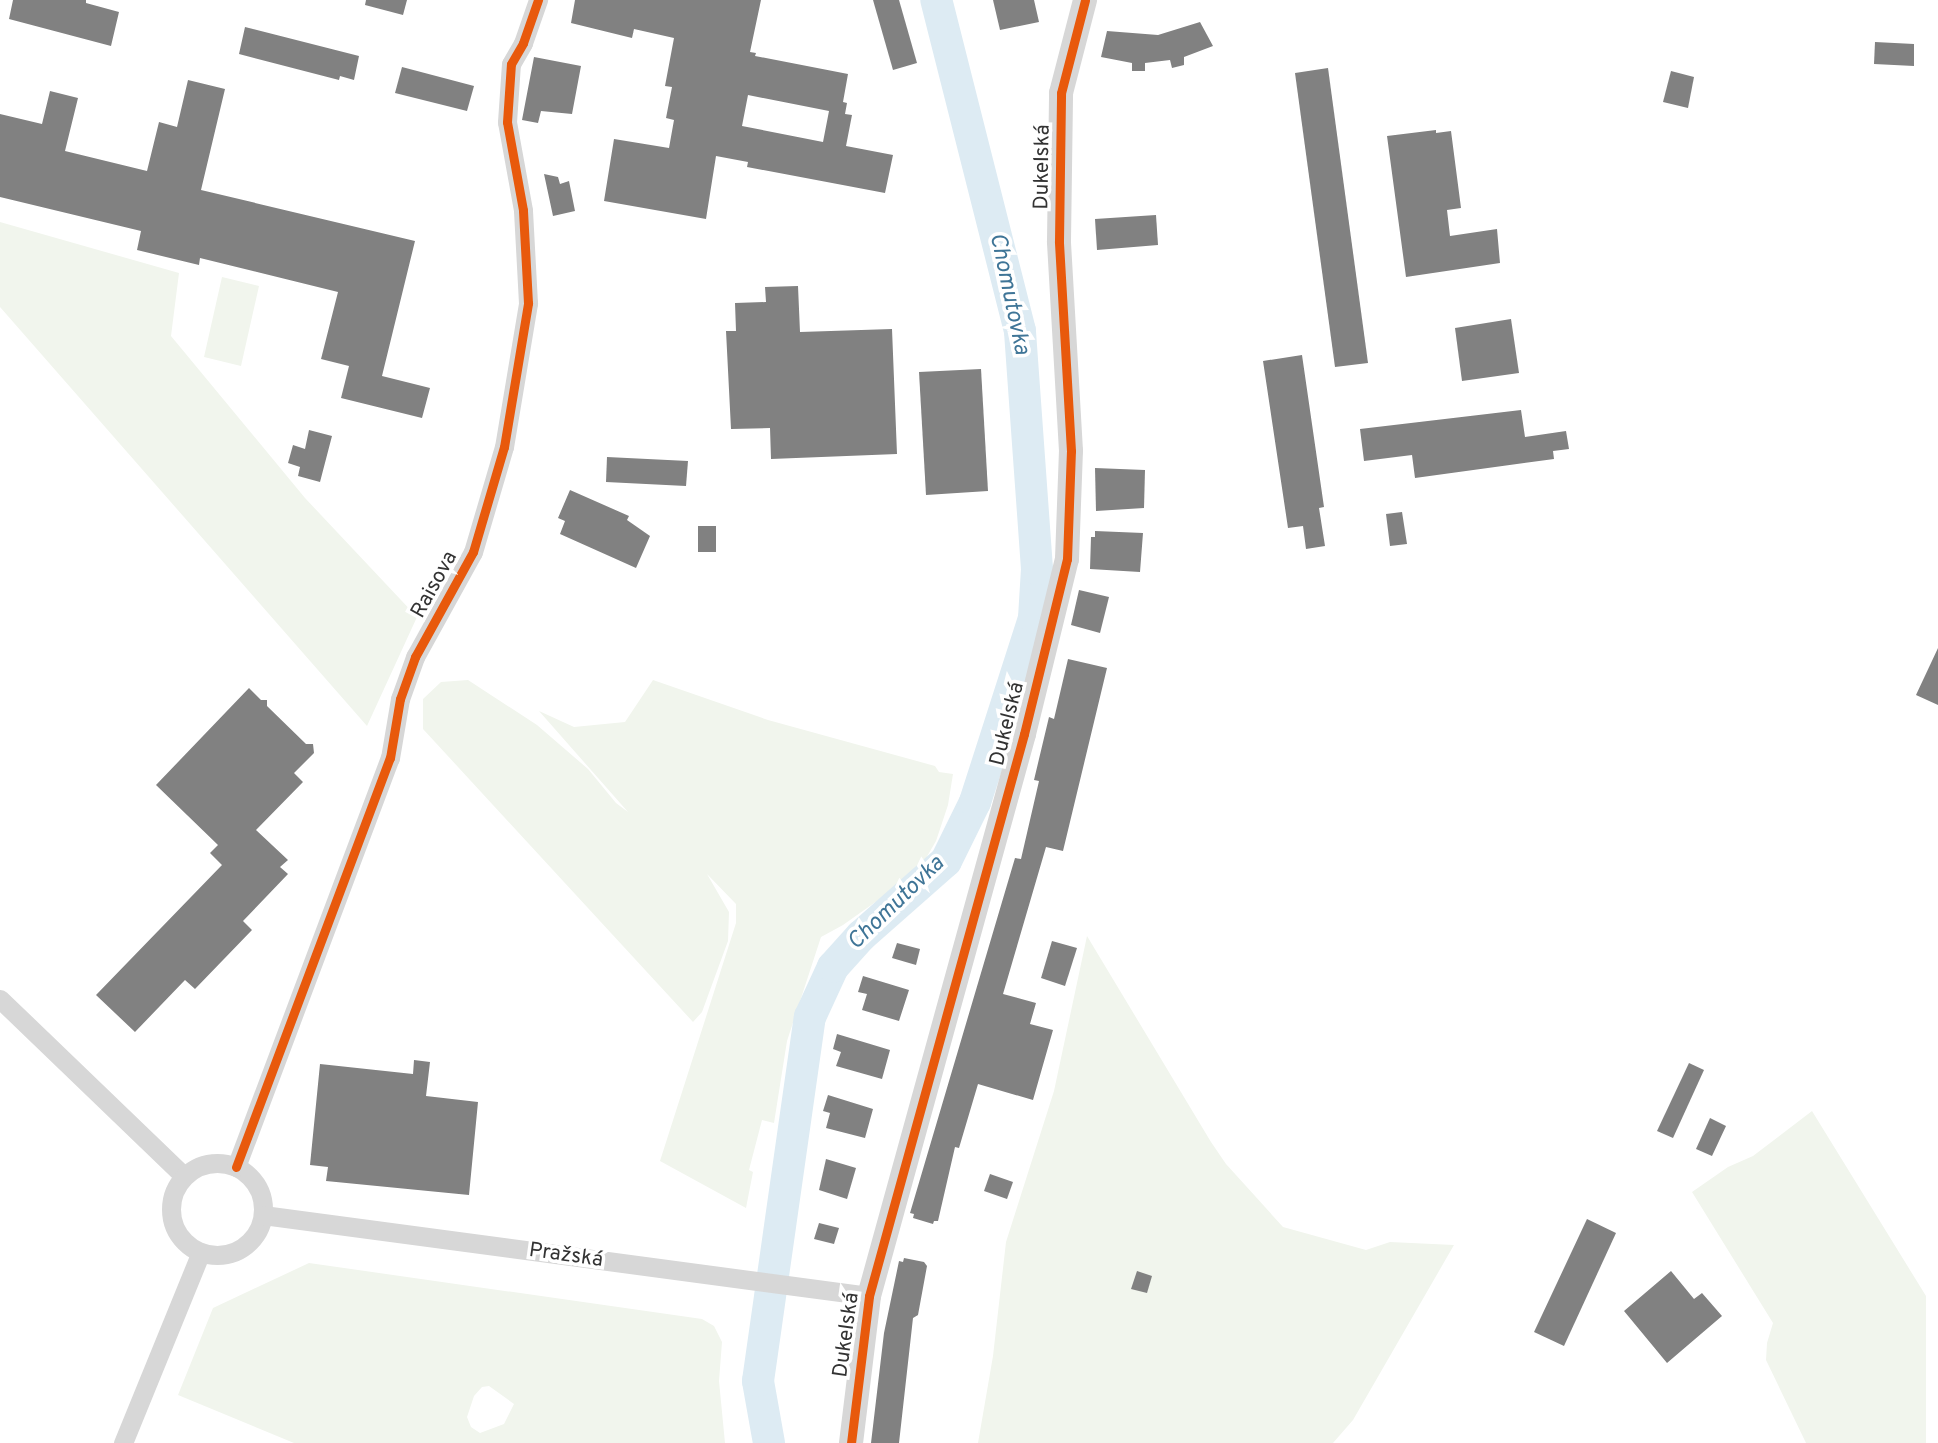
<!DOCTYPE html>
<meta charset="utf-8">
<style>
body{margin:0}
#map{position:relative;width:1938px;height:1443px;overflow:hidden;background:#fff;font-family:Overpass,sans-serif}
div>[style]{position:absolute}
.green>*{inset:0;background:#f1f5ed}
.river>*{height:32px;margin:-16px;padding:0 16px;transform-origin:16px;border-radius:16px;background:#ddebf3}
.building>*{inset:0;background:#818181}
.minor>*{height:19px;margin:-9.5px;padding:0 9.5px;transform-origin:9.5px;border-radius:9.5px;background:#d7d7d7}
.minor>.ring{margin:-9.5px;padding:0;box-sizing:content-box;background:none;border:19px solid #d7d7d7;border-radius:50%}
.tertiary>*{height:24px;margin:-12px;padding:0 12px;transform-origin:12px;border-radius:12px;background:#d7d7d7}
.cycleway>*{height:9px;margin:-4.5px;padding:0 4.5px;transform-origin:4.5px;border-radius:4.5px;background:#e8590c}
span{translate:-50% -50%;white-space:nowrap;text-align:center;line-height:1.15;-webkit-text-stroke:7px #fff;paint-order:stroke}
.street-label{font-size:21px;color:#333}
.water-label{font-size:23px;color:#3f7597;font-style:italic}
</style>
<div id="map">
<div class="green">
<div style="clip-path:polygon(0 222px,179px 273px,171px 336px,305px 498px,417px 617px,367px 726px,0 307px)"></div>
<div style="clip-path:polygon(222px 277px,259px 286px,241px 366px,204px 357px)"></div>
<div style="clip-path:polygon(468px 680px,537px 725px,588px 769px,616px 803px,628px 812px,539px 711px,574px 727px,625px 722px,653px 680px,768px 720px,935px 766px,939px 772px,953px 774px,948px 805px,936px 841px,922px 865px,908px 879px,843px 925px,821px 937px,787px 1041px,774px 1123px,762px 1120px,749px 1170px,753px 1172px,746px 1208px,660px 1161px,736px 923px,736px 904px,707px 874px,729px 912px,728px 941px,702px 1012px,693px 1022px,423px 729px,423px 699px,441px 682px)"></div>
<div style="clip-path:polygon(1087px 936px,1211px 1142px,1226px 1164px,1283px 1227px,1366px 1250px,1390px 1242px,1454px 1245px,1353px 1420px,1333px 1443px,978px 1443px,993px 1356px,1006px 1242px,1054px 1091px)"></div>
<div style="clip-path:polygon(1812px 1111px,1926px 1296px,1926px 1443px,1806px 1443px,1766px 1360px,1767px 1343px,1773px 1323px,1692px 1192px,1728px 1167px,1753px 1156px)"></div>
<div style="clip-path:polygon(evenodd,309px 1263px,702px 1319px,714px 1326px,722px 1342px,719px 1381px,725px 1443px,294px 1443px,178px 1395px,213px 1308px,309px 1263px,489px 1386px,514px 1404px,504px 1424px,480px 1433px,471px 1427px,467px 1417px,474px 1396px,482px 1387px,489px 1386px)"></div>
</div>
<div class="river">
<div style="left:769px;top:1443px;width:63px;rotate:-100.1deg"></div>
<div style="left:758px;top:1381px;width:368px;rotate:-81.9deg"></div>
<div style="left:810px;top:1017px;width:55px;rotate:-65.3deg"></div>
<div style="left:833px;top:967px;width:42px;rotate:-47.9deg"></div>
<div style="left:861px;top:936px;width:113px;rotate:-41.4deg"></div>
<div style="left:946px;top:861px;width:66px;rotate:-63.8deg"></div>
<div style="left:975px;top:802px;width:193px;rotate:-72.2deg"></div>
<div style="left:1034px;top:618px;width:49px;rotate:-86.5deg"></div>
<div style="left:1037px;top:569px;width:239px;rotate:-94.1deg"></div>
<div style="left:1020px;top:331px;width:341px;rotate:-104.2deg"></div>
</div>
<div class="building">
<div style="clip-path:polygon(13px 0,86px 0,86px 3px,119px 12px,111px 46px,9px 19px)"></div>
<div style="clip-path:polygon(366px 0,407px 0,403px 15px,365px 5px)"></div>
<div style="clip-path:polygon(evenodd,575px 0,761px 0,750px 52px,756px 53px,755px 56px,848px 74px,843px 102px,847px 103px,845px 114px,852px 115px,846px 146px,893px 155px,885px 193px,747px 167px,748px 162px,716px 156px,706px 219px,604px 201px,614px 139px,669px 148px,674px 120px,666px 118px,672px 87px,665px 86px,674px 38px,634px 29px,632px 38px,571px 23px,575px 0,748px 95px,829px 111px,823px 142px,742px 126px,748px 95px)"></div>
<div style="clip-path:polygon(873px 0,899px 0,917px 63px,893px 70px)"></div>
<div style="clip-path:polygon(993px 0,1034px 0,1039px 22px,1000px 30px)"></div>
<div style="clip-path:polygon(1200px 22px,1213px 46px,1184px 57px,1184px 65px,1172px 68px,1170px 60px,1145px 63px,1145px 71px,1132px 71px,1132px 63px,1101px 57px,1107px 31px,1158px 35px)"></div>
<div style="clip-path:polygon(245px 27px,359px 56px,354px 80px,340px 76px,339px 80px,239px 54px)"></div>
<div style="clip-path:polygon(1875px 42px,1914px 44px,1914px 66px,1874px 64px)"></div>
<div style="clip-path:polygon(534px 57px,581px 66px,572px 114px,541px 111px,538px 123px,522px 120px)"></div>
<div style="clip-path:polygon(402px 67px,474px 86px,467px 111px,395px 93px)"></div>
<div style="clip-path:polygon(1328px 68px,1368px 363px,1335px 367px,1295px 73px)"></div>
<div style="clip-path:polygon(1671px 71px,1694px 77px,1688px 108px,1663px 102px)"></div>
<div style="clip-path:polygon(188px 80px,225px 89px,201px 190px,415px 241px,382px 376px,430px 388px,422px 418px,341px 398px,349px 366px,321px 359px,338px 292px,200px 258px,199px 265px,137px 250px,141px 231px,0 197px,0 114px,42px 124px,50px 91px,78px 98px,65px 151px,147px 171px,159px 122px,177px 127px)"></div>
<div style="clip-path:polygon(1436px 130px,1436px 133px,1451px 131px,1461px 208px,1447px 210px,1450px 236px,1497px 229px,1500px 263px,1406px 277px,1387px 136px)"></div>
<div style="clip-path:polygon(544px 174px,558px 177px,560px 184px,569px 181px,575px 211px,553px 216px)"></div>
<div style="clip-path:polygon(1156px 215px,1158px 245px,1097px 250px,1095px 219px)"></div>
<div style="clip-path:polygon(798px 286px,800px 332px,892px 329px,897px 454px,771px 459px,770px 428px,731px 429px,726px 331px,736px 331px,735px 303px,766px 302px,765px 287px)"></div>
<div style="clip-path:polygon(1511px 319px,1519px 373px,1462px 381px,1455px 328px)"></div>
<div style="clip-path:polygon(1302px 355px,1324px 507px,1319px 508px,1325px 546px,1306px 549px,1303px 526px,1288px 528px,1263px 361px)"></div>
<div style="clip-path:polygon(981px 369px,988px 491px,926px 495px,919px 372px)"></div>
<div style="clip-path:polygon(1521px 410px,1525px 437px,1566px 431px,1569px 449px,1553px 451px,1554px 459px,1415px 478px,1412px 455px,1364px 461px,1360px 429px)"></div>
<div style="clip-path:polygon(309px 430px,332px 436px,320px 482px,298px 476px,300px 467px,288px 463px,293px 445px,305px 449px)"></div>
<div style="clip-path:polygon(607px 457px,688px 461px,686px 486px,606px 482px)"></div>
<div style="clip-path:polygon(1095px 468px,1145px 470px,1144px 508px,1096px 511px)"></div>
<div style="clip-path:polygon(570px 490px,629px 516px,627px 520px,650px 536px,636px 568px,560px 534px,565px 521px,558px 518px)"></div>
<div style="clip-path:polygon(1402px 512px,1407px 544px,1390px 546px,1386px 514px)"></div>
<div style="clip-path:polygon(698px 526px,716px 526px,716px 552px,698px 552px)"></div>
<div style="clip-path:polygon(1095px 531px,1143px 533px,1140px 572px,1090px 569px,1091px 537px,1095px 537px)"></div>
<div style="clip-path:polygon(1079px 590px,1109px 597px,1100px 633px,1071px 625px)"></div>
<div style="clip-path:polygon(1938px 648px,1938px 705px,1916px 695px)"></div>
<div style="clip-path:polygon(1068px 659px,1107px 668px,1063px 851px,1046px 847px,1003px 994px,1036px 1003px,1030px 1024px,1053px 1030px,1033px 1100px,978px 1084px,959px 1148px,955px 1147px,938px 1221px,934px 1221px,933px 1224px,913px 1218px,914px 1214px,910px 1213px,1015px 858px,1021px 859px,1039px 781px,1034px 780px,1049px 717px,1054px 719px)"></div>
<div style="clip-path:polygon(249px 688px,261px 700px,267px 700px,267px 706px,306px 744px,313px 744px,314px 753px,294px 773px,303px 782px,256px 830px,288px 860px,280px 867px,288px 874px,243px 921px,252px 930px,195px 989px,185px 980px,135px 1032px,96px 995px,222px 865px,210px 853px,218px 845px,156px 785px)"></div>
<div style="clip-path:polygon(1052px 941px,1077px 948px,1065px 986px,1041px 978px)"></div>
<div style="clip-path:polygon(897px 943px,920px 949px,916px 965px,892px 958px)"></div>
<div style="clip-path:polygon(863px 976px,909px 990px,899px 1021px,862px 1010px,867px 994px,858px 992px)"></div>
<div style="clip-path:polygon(837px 1034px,890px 1050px,882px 1079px,836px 1066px,841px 1052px,833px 1049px)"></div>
<div style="clip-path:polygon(414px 1060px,430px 1062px,426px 1096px,478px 1102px,469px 1195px,326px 1181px,328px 1167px,310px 1165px,320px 1064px,413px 1074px)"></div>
<div style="clip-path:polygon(1689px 1063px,1704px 1070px,1673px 1138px,1657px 1131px)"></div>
<div style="clip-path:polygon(828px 1095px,873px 1109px,865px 1138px,826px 1128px,830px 1113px,823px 1111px)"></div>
<div style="clip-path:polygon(1710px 1118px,1726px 1126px,1712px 1156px,1696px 1149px)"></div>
<div style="clip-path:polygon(826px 1159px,856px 1168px,847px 1199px,819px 1190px)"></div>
<div style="clip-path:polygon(990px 1174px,1013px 1182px,1007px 1199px,984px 1191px)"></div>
<div style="clip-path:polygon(1587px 1219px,1616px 1233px,1564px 1346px,1534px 1332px)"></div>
<div style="clip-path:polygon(819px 1223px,839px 1228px,834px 1244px,814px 1239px)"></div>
<div style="clip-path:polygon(904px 1258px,924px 1262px,927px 1266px,918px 1315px,913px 1318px,899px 1443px,871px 1443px,884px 1333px,899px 1261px,903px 1262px)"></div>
<div style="clip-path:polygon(1137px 1271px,1152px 1276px,1147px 1293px,1131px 1289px)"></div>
<div style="clip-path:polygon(1671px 1271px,1694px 1299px,1702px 1293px,1722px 1316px,1667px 1363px,1624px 1311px)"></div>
</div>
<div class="minor">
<div style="left:0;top:999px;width:255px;rotate:43.9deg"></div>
<div class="ring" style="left:171px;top:1163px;width:73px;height:73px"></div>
<div style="left:236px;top:1167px;width:437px;rotate:-69.4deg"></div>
<div style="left:390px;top:758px;width:60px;rotate:-80.4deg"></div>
<div style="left:400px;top:699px;width:45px;rotate:-70.3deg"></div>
<div style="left:415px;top:657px;width:120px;rotate:-61.1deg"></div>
<div style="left:473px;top:552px;width:109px;rotate:-73.6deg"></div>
<div style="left:504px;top:447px;width:146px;rotate:-80.5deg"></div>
<div style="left:528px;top:303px;width:93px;rotate:-93.1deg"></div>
<div style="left:523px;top:210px;width:89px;rotate:-100.3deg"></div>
<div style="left:507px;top:122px;width:58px;rotate:-86.1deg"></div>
<div style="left:511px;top:64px;width:24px;rotate:-60deg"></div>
<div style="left:523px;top:43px;width:46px;rotate:-70.8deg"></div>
<div style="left:263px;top:1215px;width:611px;rotate:7.61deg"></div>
<div style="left:123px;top:1443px;width:206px;rotate:-67.8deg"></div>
</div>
<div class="tertiary">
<div style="left:851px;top:1443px;width:148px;rotate:-83deg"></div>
<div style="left:869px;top:1296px;width:583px;rotate:-74.58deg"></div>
<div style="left:1024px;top:734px;width:180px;rotate:-76.2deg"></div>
<div style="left:1067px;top:559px;width:108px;rotate:-87.9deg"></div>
<div style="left:1071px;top:451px;width:210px;rotate:-93.3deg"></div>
<div style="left:1059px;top:241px;width:148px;rotate:-89.2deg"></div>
<div style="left:1061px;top:93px;width:96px;rotate:-75.5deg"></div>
</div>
<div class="cycleway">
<div style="left:236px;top:1167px;width:437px;rotate:-69.4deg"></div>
<div style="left:390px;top:758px;width:60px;rotate:-80.4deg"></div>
<div style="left:400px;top:699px;width:45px;rotate:-70.3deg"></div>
<div style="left:415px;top:657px;width:120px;rotate:-61.1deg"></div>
<div style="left:473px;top:552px;width:109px;rotate:-73.6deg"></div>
<div style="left:504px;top:447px;width:146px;rotate:-80.5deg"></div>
<div style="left:528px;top:303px;width:93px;rotate:-93.1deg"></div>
<div style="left:523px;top:210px;width:89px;rotate:-100.3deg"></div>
<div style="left:507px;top:122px;width:58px;rotate:-86.1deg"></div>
<div style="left:511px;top:64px;width:24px;rotate:-60deg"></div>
<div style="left:523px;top:43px;width:46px;rotate:-70.8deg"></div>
<div style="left:851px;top:1443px;width:148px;rotate:-83deg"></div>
<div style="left:869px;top:1296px;width:583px;rotate:-74.58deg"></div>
<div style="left:1024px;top:734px;width:180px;rotate:-76.2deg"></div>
<div style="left:1067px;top:559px;width:108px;rotate:-87.9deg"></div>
<div style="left:1071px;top:451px;width:210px;rotate:-93.3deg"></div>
<div style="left:1059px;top:241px;width:148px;rotate:-89.2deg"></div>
<div style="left:1061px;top:93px;width:96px;rotate:-75.5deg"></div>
</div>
<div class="street-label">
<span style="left:1043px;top:167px;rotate:-89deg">Dukelská</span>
<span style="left:435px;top:585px;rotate:-61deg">Raisova</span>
<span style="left:1008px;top:724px;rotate:-76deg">Dukelská</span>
<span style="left:566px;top:1256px;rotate:8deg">Pražská</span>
<span style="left:847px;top:1335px;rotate:-82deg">Dukelská</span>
</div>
<div class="water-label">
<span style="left:1008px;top:294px;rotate:78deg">Chomutovka</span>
<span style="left:897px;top:904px;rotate:-44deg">Chomutovka</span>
</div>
</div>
